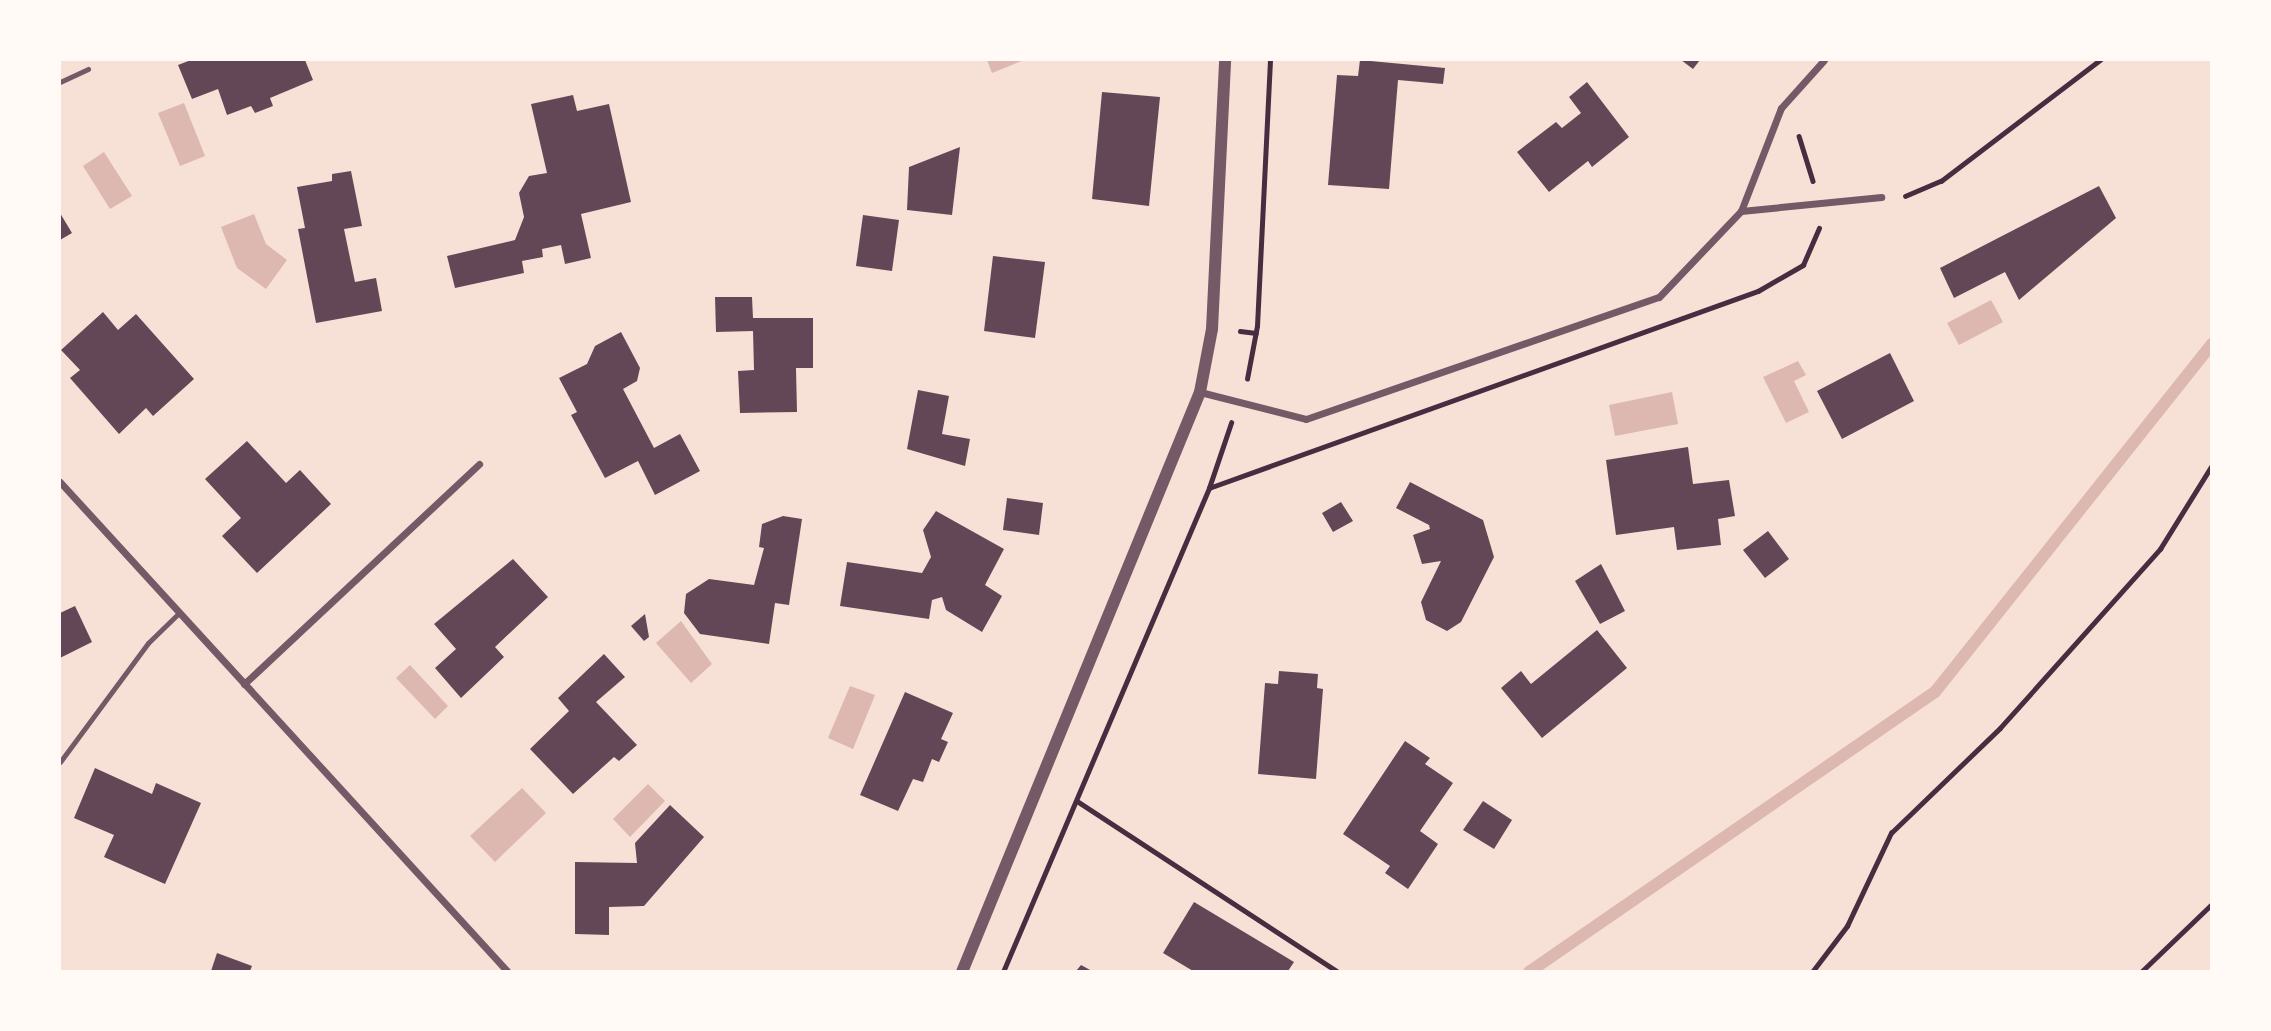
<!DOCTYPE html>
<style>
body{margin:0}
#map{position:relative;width:2271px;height:1031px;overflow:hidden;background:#f7e1d7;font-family:"Public Sans",sans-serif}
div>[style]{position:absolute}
.water>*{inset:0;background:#dcb8b0}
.stream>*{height:12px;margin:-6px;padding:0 6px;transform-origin:6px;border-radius:6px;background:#dcb8b0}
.building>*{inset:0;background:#644757}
.path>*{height:4.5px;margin:-2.25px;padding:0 2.25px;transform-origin:2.25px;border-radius:2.25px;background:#4a2c40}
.service>*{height:5px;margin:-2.5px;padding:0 2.5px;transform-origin:2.5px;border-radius:2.5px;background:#755966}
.minor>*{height:7px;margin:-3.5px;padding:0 3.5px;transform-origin:3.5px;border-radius:3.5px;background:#755966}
.tertiary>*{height:12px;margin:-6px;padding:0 6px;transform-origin:6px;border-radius:6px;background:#755966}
span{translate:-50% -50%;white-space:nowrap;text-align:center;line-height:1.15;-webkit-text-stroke:7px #fffaf5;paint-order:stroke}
.frame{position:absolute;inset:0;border:61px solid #fffaf5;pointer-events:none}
</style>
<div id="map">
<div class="water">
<div style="clip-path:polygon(987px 60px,1024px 60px,992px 73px)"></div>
<div style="clip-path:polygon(184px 103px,205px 156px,180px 166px,158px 113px)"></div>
<div style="clip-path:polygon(104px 152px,132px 196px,110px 209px,83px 166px)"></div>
<div style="clip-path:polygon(254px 214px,266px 244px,287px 260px,266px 289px,237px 268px,221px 227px)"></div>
<div style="clip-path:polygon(1991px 300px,2003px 322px,1959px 345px,1947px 323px)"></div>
<div style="clip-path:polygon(1798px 361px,1806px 375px,1794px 381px,1809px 412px,1786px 423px,1763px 377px)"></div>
<div style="clip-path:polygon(1672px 392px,1678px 424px,1615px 436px,1609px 405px)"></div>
<div style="clip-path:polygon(681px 621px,712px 664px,691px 683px,656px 643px)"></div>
<div style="clip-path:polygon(410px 665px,448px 706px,435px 719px,396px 678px)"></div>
<div style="clip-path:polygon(850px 686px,875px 695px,853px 749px,828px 738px)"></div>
<div style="clip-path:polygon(648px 784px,665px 801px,630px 837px,613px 819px)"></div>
<div style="clip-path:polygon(522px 788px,546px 813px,495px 862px,470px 836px)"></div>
</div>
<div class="stream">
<div style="left:1529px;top:972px;width:493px;rotate:-34.6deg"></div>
<div style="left:1935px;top:692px;width:445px;rotate:-51.5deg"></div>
</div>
<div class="building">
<div style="clip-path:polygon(191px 60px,305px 60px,313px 80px,270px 98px,273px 106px,255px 113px,251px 106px,227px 115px,218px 89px,192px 99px,178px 65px)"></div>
<div style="clip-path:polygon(1360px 60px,1445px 68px,1443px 84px,1398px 80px,1389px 189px,1328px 185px,1337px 75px,1358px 76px)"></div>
<div style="clip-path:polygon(1681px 60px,1700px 60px,1693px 69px)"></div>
<div style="clip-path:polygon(1587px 82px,1629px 137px,1592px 167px,1588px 161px,1549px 192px,1517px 152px,1556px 122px,1562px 128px,1581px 113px,1569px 97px)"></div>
<div style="clip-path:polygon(1102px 92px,1160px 97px,1149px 206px,1092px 199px)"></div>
<div style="clip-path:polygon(573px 95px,577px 111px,609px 104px,631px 202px,581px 214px,591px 258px,565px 264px,561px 245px,542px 249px,543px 257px,522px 261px,524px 273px,455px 288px,447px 256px,515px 240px,524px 217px,519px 193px,529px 176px,547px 173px,531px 104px)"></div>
<div style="clip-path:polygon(960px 147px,952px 215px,907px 210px,909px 167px)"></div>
<div style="clip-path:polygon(351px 171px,362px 226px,344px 229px,355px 282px,376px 278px,382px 311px,316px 323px,298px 229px,305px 228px,297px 187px,332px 181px,332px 174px)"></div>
<div style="clip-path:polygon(2099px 186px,2116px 218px,2019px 300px,2005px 272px,1954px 298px,1940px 268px)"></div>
<div style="clip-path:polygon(60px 213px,72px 233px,60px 240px)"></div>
<div style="clip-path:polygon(863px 215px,899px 220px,892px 271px,856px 266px)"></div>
<div style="clip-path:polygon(993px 256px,1045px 262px,1035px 338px,984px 331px)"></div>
<div style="clip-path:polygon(715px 297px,752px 297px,753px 318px,813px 318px,813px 368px,796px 368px,797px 412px,740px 413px,738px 371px,754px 370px,753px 331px,716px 332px)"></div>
<div style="clip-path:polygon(103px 312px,118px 330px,136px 314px,194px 379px,153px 416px,146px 408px,119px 434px,70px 378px,80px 370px,61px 350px)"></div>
<div style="clip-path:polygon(621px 332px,640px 368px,637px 381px,623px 389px,654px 448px,680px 434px,700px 471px,655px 495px,638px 461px,605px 478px,571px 415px,577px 412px,559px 378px,587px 364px,595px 346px)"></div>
<div style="clip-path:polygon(1890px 353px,1914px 401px,1842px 439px,1817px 391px)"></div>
<div style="clip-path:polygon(918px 390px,949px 396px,942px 434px,970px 439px,965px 466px,907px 449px)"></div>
<div style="clip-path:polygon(247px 441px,286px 483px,300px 470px,331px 504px,257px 573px,222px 536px,241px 518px,205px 479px)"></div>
<div style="clip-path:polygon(1688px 447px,1693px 484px,1729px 480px,1735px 516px,1718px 519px,1721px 545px,1677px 550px,1674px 527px,1616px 535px,1606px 460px)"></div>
<div style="clip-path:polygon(1410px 482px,1483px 520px,1494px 557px,1461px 622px,1447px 631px,1426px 620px,1421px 602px,1441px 561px,1422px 564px,1413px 535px,1430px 529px,1429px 525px,1396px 508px)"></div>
<div style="clip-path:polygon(1007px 498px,1043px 503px,1039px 535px,1003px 530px)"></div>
<div style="clip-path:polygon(1341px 502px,1353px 521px,1333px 532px,1322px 513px)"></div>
<div style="clip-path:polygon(936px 511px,1004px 549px,985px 585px,1002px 596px,982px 632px,946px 610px,942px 597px,932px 600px,929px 619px,840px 606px,847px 562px,922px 573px,931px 557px,923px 530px)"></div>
<div style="clip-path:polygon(783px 516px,802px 519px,789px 605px,775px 603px,769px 644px,700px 634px,684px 613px,686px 594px,709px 579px,754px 585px,764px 548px,759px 547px,762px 524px)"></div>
<div style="clip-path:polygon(1768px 531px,1789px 559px,1765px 578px,1743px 550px)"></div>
<div style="clip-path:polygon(513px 559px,548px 597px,495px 647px,504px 657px,461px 698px,435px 668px,456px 649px,434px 624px)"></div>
<div style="clip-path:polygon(1601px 564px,1625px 611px,1600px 624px,1575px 581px)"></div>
<div style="clip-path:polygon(75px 606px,92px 642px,60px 658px,60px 613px)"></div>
<div style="clip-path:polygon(645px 614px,649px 637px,644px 641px,631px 626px)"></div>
<div style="clip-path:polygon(1597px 630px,1627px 668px,1542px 738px,1501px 688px,1521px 671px,1531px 684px)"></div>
<div style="clip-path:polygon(604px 654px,625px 677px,596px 702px,637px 745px,619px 761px,614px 757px,573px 794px,530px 749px,569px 711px,558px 698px)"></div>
<div style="clip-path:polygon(1279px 671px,1318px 674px,1317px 688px,1323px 689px,1316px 779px,1258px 774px,1265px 683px,1278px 684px)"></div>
<div style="clip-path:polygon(905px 692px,953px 713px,941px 739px,948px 742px,939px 762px,932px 759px,923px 782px,913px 779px,898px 811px,860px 795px)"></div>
<div style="clip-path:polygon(1405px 741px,1430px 758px,1425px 764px,1453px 783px,1420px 831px,1438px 844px,1408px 889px,1385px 873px,1390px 866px,1343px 834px)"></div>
<div style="clip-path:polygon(95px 768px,152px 794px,156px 783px,201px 803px,165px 884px,104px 857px,114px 835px,74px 818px)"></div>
<div style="clip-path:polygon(1483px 801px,1512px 820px,1494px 849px,1463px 830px)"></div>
<div style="clip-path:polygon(670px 805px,704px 837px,644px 906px,609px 907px,609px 935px,575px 934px,575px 862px,637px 863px,635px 843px)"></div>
<div style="clip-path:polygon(1194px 902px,1294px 962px,1288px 971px,1193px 971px,1163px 953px)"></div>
<div style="clip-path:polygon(217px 953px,252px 966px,250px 971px,211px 971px)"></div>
<div style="clip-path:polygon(1081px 965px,1092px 971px,1076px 971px)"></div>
</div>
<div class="path">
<div style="left:1799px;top:136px;width:47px;rotate:72.7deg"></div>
<div style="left:1905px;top:196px;width:39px;rotate:-23deg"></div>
<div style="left:1941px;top:181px;width:200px;rotate:-37.3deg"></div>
<div style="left:1240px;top:331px;width:16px;rotate:7deg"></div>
<div style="left:1247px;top:379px;width:54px;rotate:-79.3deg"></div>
<div style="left:1257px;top:326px;width:266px;rotate:-87.2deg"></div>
<div style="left:1209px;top:488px;width:583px;rotate:-19.74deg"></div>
<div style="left:1758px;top:291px;width:52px;rotate:-30deg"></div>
<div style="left:1803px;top:265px;width:40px;rotate:-66.6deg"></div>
<div style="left:1077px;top:801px;width:312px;rotate:33.2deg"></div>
<div style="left:1003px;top:972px;width:526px;rotate:-66.94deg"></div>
<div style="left:1209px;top:488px;width:69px;rotate:-71.3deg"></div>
<div style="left:1812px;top:972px;width:58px;rotate:-52.7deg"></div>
<div style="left:1847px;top:926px;width:103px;rotate:-64.7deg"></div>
<div style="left:1891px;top:833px;width:151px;rotate:-43.9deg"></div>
<div style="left:2000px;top:728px;width:240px;rotate:-48.2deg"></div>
<div style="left:2160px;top:549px;width:99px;rotate:-58.2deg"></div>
<div style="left:2141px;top:972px;width:98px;rotate:-43.8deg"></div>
</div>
<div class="service">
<div style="left:60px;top:82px;width:31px;rotate:-25deg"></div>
<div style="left:60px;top:762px;width:148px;rotate:-53.5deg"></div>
<div style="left:148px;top:643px;width:43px;rotate:-44.1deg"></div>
</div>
<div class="minor">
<div style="left:1741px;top:211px;width:141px;rotate:-5.7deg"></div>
<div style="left:1200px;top:392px;width:109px;rotate:14.3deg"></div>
<div style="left:1306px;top:419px;width:373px;rotate:-19.1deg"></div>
<div style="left:1659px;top:297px;width:119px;rotate:-46.4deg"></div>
<div style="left:1741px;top:211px;width:110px;rotate:-68.8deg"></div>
<div style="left:1781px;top:108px;width:64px;rotate:-48.1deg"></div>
<div style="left:60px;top:482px;width:664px;rotate:47.56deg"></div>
<div style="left:244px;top:684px;width:322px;rotate:-43.1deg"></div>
</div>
<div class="tertiary">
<div style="left:962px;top:972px;width:627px;rotate:-67.69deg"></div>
<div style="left:1200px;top:392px;width:64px;rotate:-79.2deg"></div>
<div style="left:1212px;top:329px;width:269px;rotate:-87.2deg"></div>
</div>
<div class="frame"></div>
</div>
